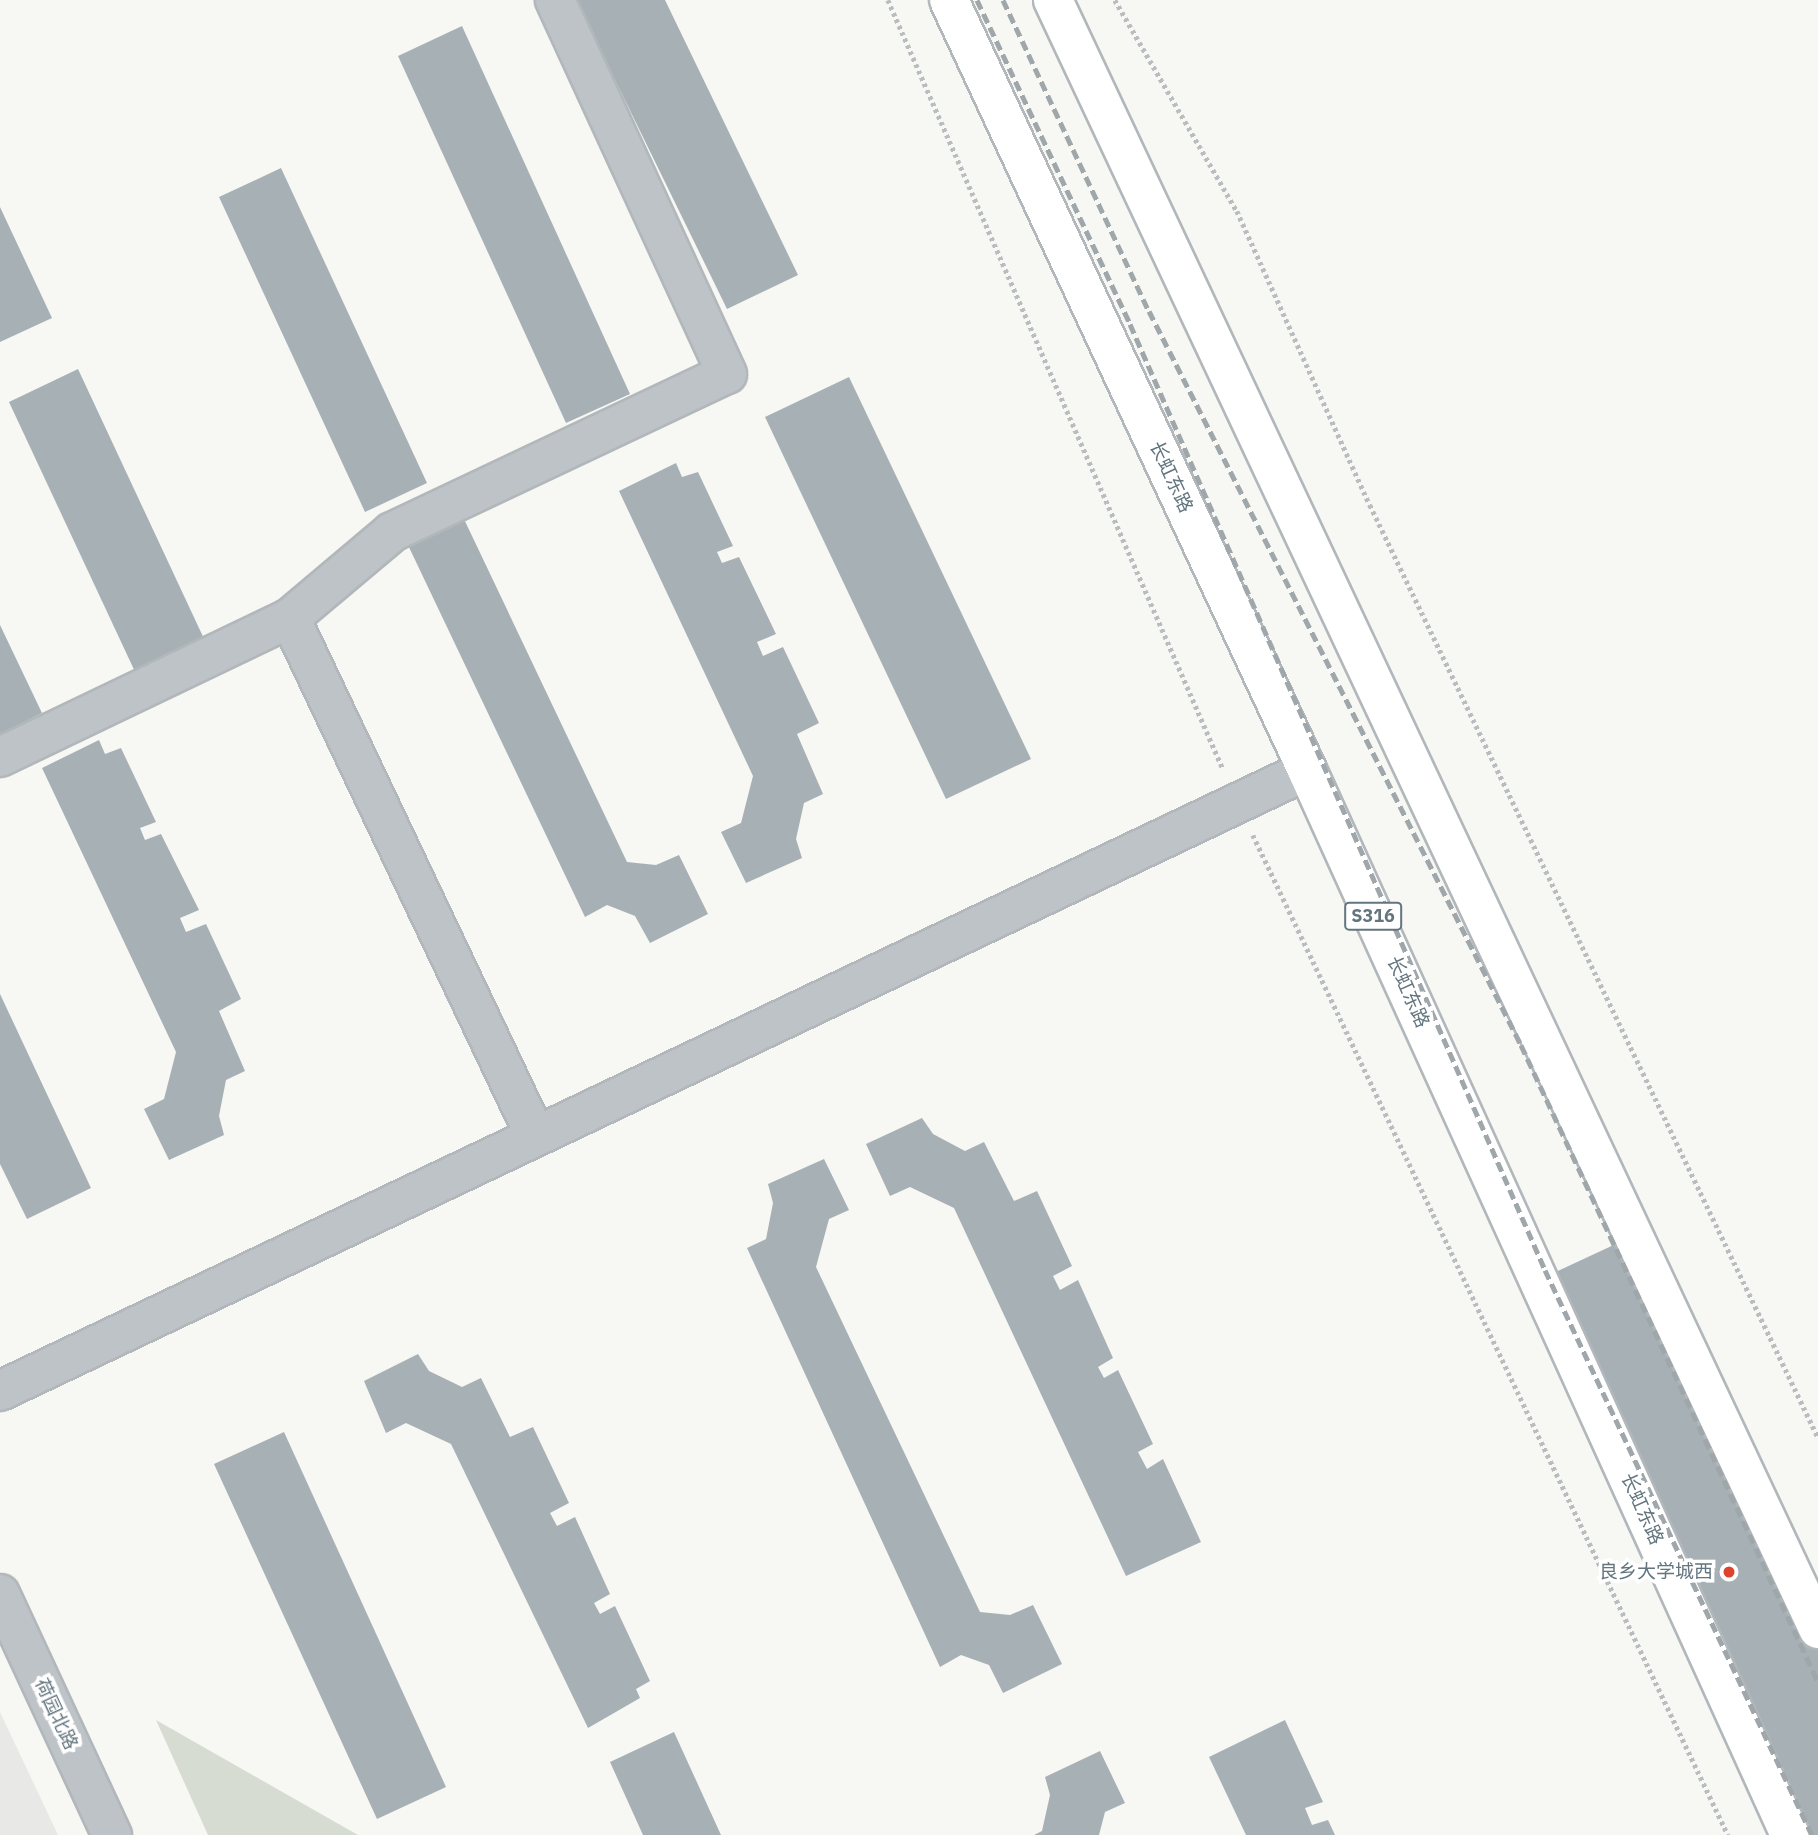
<!DOCTYPE html>
<meta charset="utf-8">
<style>
body{margin:0}
#map{position:relative;width:1818px;height:1835px;overflow:hidden;background:#f7f7f4;font-family:"IBM Plex Sans","Noto Sans SC",sans-serif}
div>[style]{position:absolute}
.built>*{inset:0;background:#e8e8e7}
.green>*{inset:0;background:#d7dcd3}
.building>*{inset:0;background:#a7b1b5}
.path>*{height:4.5px;margin-top:-2.25px;transform-origin:0;background:repeating-linear-gradient(90deg,#babdbf 0 3.5px,transparent 0 7px)}
.roads{filter:drop-shadow(2px 0 #b1b7ba) drop-shadow(-2px 0 #b1b7ba) drop-shadow(0 2px #b1b7ba) drop-shadow(0 -2px #b1b7ba)}
.minor>*{height:38px;margin:-19px;padding:0 19px;transform-origin:19px;border-radius:19px;background:#bdc3c6}
.major>*{height:38px;margin:-19px;padding:0 19px;transform-origin:19px;border-radius:19px;background:#fff}
.rail>*{height:5px;margin-top:-2.5px;transform-origin:0;background:repeating-linear-gradient(90deg,#9fa7ab 0 10px,transparent 0 15px)}
.dots>*{width:19px;height:19px;translate:-50% -50%;box-sizing:border-box;border:4px solid #fff;border-radius:50%}
span{translate:-50% -50%;white-space:nowrap;text-align:center;line-height:1.15;-webkit-text-stroke:7px #fff;paint-order:stroke}
.shield-label span{padding:2px 5px;background:#fff;border:2px solid;border-radius:5px;-webkit-text-stroke-width:0}
.shield-label{font-size:18px;color:#63757e;font-weight:700}
.street-label{font-size:19px;color:#63757e}
.poi-label{font-size:19px;color:#63757e}
.right{translate:-100% -50%;text-align:right}
</style>
<div id="map">
<div class="built">
<div style="clip-path:polygon(0 1712px,58px 1835px,0 1835px)"></div>
</div>
<div class="green">
<div style="clip-path:polygon(156px 1720px,358px 1835px,208px 1835px)"></div>
</div>
<div class="building">
<div style="clip-path:polygon(576px 0,665px 0,798px 275px,727px 309px)"></div>
<div style="clip-path:polygon(462px 26px,630px 394px,566px 423px,398px 56px)"></div>
<div style="clip-path:polygon(281px 168px,427px 483px,365px 512px,219px 197px)"></div>
<div style="clip-path:polygon(0 207px,52px 318px,0 342px)"></div>
<div style="clip-path:polygon(78px 369px,206px 643px,137px 676px,9px 402px)"></div>
<div style="clip-path:polygon(849px 377px,1031px 759px,946px 799px,765px 417px)"></div>
<div style="clip-path:polygon(676px 463px,682px 477px,698px 472px,733px 546px,717px 552px,722px 563px,739px 557px,776px 634px,757px 642px,763px 656px,783px 647px,819px 723px,797px 734px,823px 794px,804px 803px,796px 839px,802px 858px,746px 883px,721px 832px,741px 823px,753px 776px,619px 491px)"></div>
<div style="clip-path:polygon(463px 517px,627px 862px,656px 865px,679px 855px,708px 914px,650px 943px,635px 916px,607px 905px,585px 917px,407px 543px)"></div>
<div style="clip-path:polygon(0 625px,42px 713px,0 734px)"></div>
<div style="clip-path:polygon(99px 740px,105px 754px,121px 748px,156px 822px,140px 828px,145px 840px,161px 834px,199px 910px,180px 918px,186px 932px,206px 924px,241px 999px,219px 1011px,245px 1071px,226px 1080px,219px 1116px,224px 1135px,169px 1160px,144px 1109px,164px 1099px,176px 1052px,42px 768px)"></div>
<div style="clip-path:polygon(0 994px,91px 1188px,27px 1219px,0 1164px)"></div>
<div style="clip-path:polygon(922px 1118px,933px 1134px,965px 1151px,984px 1142px,1014px 1201px,1037px 1191px,1072px 1266px,1053px 1276px,1060px 1290px,1078px 1280px,1113px 1358px,1098px 1367px,1104px 1378px,1118px 1370px,1153px 1444px,1138px 1452px,1147px 1469px,1163px 1459px,1201px 1542px,1126px 1576px,954px 1208px,910px 1187px,890px 1196px,866px 1144px)"></div>
<div style="clip-path:polygon(824px 1159px,849px 1210px,829px 1219px,816px 1267px,980px 1612px,1010px 1615px,1033px 1605px,1062px 1664px,1003px 1693px,989px 1665px,961px 1655px,940px 1667px,747px 1248px,766px 1239px,773px 1203px,768px 1184px)"></div>
<div style="clip-path:polygon(1633px 1236px,1818px 1634px,1818px 1835px,1790px 1835px,1532px 1283px)"></div>
<div style="clip-path:polygon(418px 1354px,429px 1371px,462px 1387px,481px 1378px,510px 1437px,533px 1427px,569px 1503px,550px 1513px,557px 1526px,575px 1517px,610px 1594px,594px 1603px,600px 1614px,615px 1606px,650px 1681px,636px 1689px,640px 1698px,588px 1728px,451px 1444px,406px 1423px,386px 1433px,364px 1381px)"></div>
<div style="clip-path:polygon(284px 1432px,446px 1787px,377px 1819px,214px 1464px)"></div>
<div style="clip-path:polygon(1285px 1720px,1323px 1802px,1305px 1808px,1312px 1825px,1328px 1820px,1335px 1835px,1246px 1835px,1209px 1757px)"></div>
<div style="clip-path:polygon(674px 1732px,721px 1835px,643px 1835px,610px 1762px)"></div>
<div style="clip-path:polygon(1100px 1751px,1125px 1803px,1105px 1812px,1099px 1835px,1034px 1835px,1042px 1831px,1050px 1795px,1045px 1777px)"></div>
</div>
<div class="path">
<div style="left:888px;top:0;width:839px;rotate:66.46deg"></div>
<div style="left:1115px;top:0;width:244px;rotate:60deg"></div>
<div style="left:1237px;top:211px;width:323px;rotate:65.7deg"></div>
<div style="left:1370px;top:505px;width:1034px;rotate:64.33deg"></div>
<div style="left:1253px;top:835px;width:1107px;rotate:64.59deg"></div>
</div>
<div class="roads">
<div class="minor">
<div style="left:290px;top:618px;width:133px;rotate:-40.1deg"></div>
<div style="left:392px;top:532px;width:370px;rotate:-25.3deg"></div>
<div style="left:727px;top:374px;width:412px;rotate:-114.7deg"></div>
<div style="left:0;top:757px;width:322px;rotate:-25.6deg"></div>
<div style="left:290px;top:618px;width:572px;rotate:64.64deg"></div>
<div style="left:0;top:1391px;width:1447px;rotate:-25.41deg"></div>
<div style="left:0;top:1594px;width:266px;rotate:65.1deg"></div>
</div>
<div class="major">
<div style="left:949px;top:0;width:849px;rotate:65.06deg"></div>
<div style="left:1307px;top:770px;width:1169px;rotate:65.6deg"></div>
<div style="left:1053px;top:0;width:1800px;rotate:64.84deg"></div>
</div>
</div>
<div class="rail">
<div style="left:977px;top:0;width:358px;rotate:64.7deg"></div>
<div style="left:1130px;top:324px;width:1033px;rotate:66.31deg"></div>
<div style="left:1545px;top:1270px;width:625px;rotate:64.71deg"></div>
<div style="left:1003px;top:0;width:344px;rotate:64.9deg"></div>
<div style="left:1149px;top:311px;width:823px;rotate:63.12deg"></div>
<div style="left:1521px;top:1045px;width:703px;rotate:65deg"></div>
</div>
<div class="dots">
<div style="left:1729px;top:1572px;background:#de432d"></div>
</div>
<div class="shield-label">
<span style="left:1373px;top:916px">S316</span>
</div>
<div class="street-label">
<span style="left:1171px;top:477px;rotate:65deg">长虹东路</span>
<span style="left:1408px;top:992px;rotate:66deg">长虹东路</span>
<span style="left:1642px;top:1509px;rotate:66deg">长虹东路</span>
<span style="left:56px;top:1714px;rotate:65deg">荷园北路</span>
</div>
<div class="poi-label">
<span class="right" style="left:1713px;top:1572px">良乡大学城西</span>
</div>
</div>
